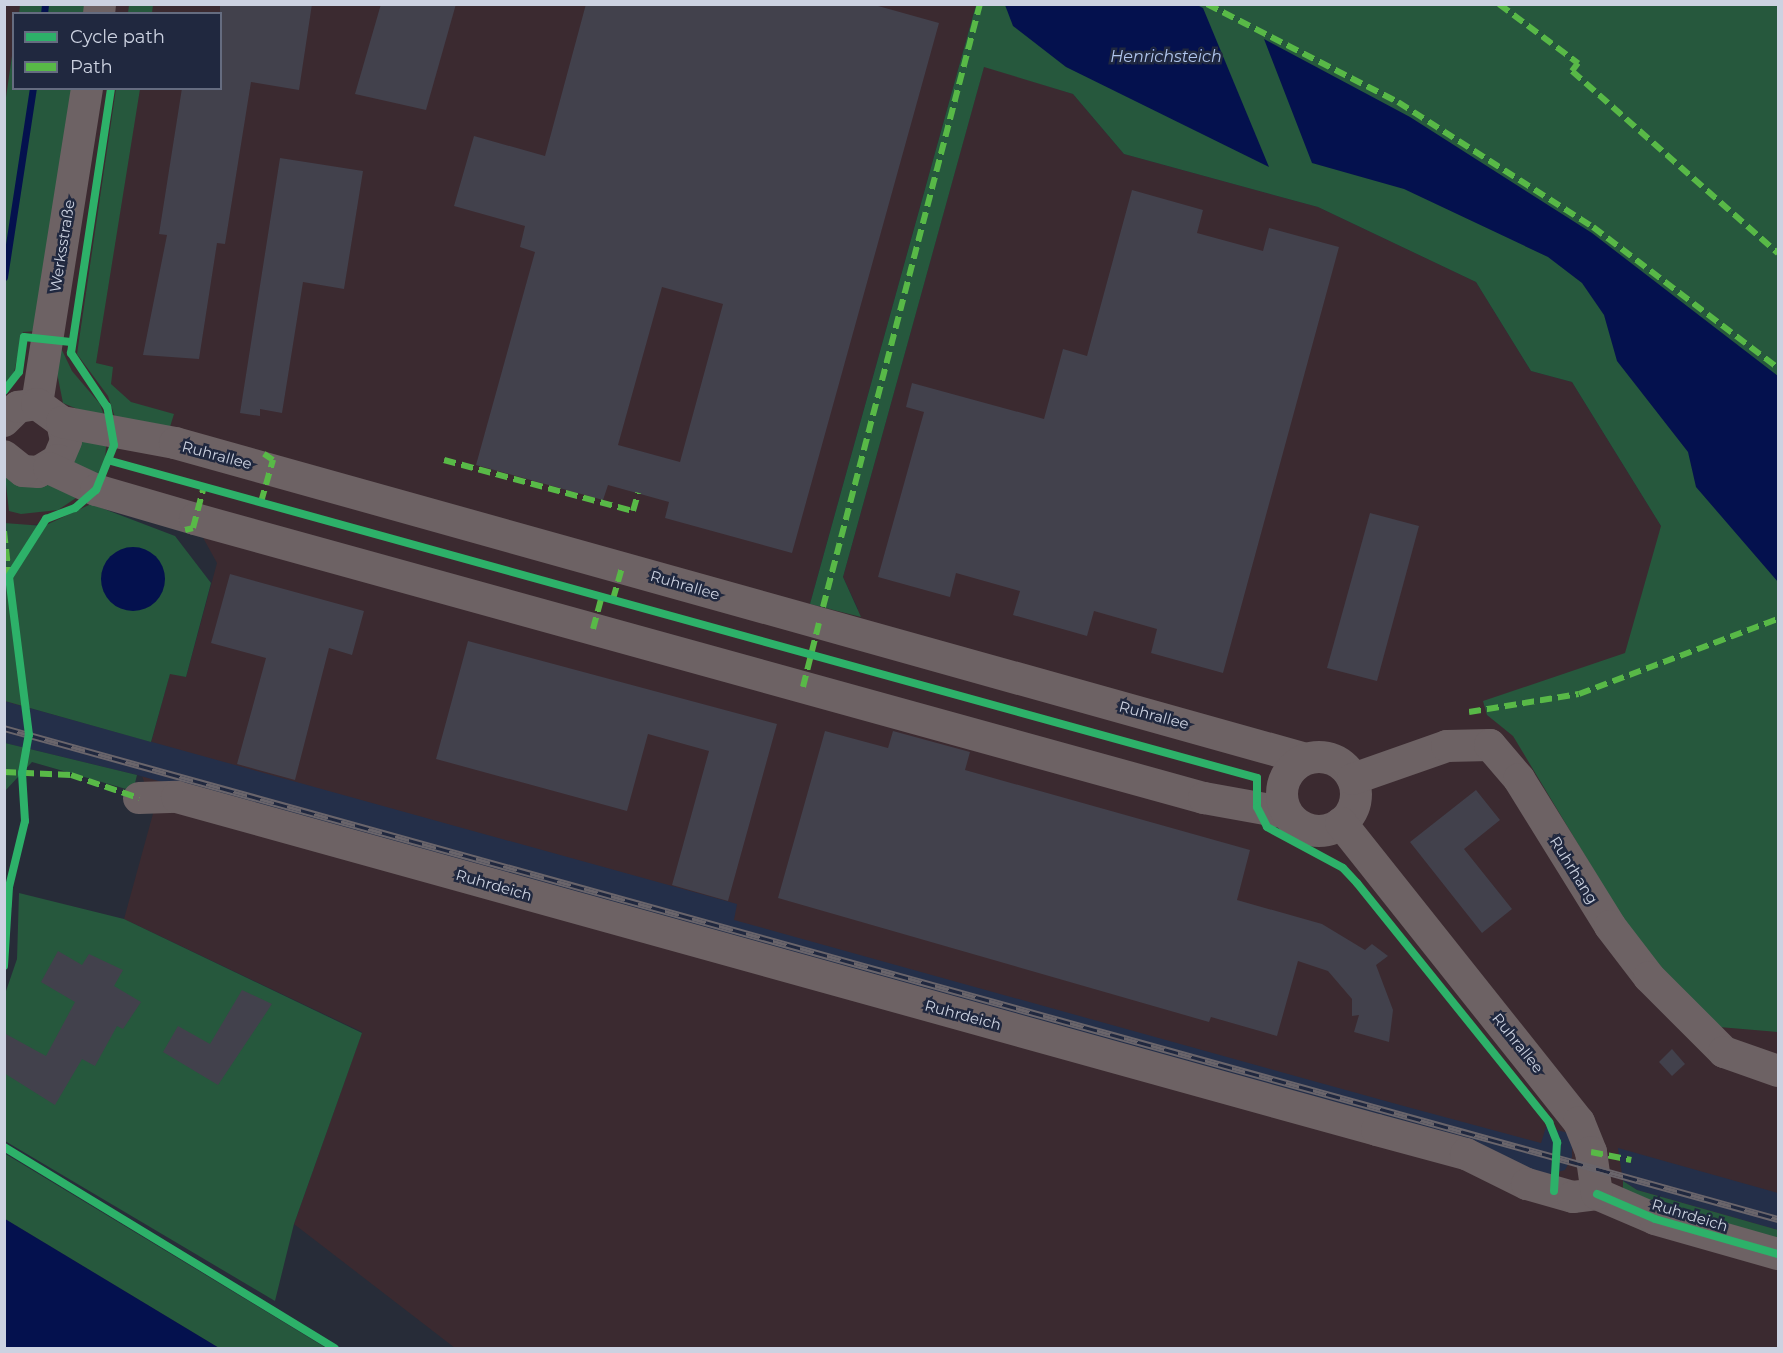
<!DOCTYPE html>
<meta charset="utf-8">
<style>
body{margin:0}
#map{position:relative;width:1783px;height:1353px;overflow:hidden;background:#272c38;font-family:Montserrat,sans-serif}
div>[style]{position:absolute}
.commercial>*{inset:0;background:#3b2a30}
.built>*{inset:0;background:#242f49}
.green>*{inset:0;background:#26583d}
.water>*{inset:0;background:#04114e}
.round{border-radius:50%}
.stream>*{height:7px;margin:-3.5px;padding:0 3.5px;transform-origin:3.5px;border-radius:3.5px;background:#04114e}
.building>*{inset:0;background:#42414c}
.minor>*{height:32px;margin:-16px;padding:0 16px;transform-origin:16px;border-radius:16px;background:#6d6264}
.minor>.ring{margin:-16px;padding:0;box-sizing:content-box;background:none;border:32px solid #6d6264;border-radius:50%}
.rail>*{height:7px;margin-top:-3.5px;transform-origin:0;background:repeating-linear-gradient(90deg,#20283f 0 14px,#6a656b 0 28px);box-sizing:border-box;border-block:2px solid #6a656b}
.quiet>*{height:6px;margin-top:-3px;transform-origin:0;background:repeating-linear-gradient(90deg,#58b947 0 12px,transparent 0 18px)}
.cycleway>*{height:8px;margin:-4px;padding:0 4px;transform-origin:4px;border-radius:4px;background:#2db169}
span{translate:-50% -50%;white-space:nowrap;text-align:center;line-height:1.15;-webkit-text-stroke:5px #20283f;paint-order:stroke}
.street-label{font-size:15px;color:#ccd2e1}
.water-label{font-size:16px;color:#b0c5ed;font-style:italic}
.frame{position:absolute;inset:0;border:6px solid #ccd2e1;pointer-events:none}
.legend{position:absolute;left:12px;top:12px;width:210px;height:78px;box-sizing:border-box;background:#20283f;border:2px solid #656c80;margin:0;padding:8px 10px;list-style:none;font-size:18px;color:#ccd2e1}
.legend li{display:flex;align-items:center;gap:12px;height:30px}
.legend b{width:30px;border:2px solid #656c80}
</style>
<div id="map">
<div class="commercial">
<div style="clip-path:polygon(evenodd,4px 5px,976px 5px,810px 604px,823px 607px,858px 609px,843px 577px,984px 66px,1073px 94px,1124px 154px,1318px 207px,1476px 282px,1531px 371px,1572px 382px,1661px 526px,1778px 677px,1778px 1348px,455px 1348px,294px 1224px,362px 1032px,124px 919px,154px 810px,142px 776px,170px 673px,186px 677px,217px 563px,201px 534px,91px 504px,57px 523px,18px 526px,31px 709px,5px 702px,4px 5px,14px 14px,220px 14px,220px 88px,14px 88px,14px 14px)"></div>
</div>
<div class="built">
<div style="clip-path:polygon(4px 701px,737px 904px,734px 920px,1400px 1105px,1541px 1143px,1546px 1127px,1572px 1134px,1572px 1157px,1565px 1170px,1543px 1176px,1395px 1123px,137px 775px,5px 743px)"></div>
<div style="clip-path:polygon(1618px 1148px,1778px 1193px,1778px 1230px,1637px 1190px,1623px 1181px)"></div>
</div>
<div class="green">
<div style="clip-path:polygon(20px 5px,89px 5px,88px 13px,19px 14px)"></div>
<div style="clip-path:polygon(129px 5px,153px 5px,152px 13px,128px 13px)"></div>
<div style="clip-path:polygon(976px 5px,1778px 5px,1778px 1032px,1719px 1027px,1637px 942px,1513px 736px,1487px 715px,1483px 701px,1625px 653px,1661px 526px,1572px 382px,1531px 371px,1476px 282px,1318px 207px,1124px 154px,1073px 94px,984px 67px,843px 577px,861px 617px,810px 604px)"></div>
<div style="clip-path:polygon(13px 49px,14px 88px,76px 89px,37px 331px,23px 332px,14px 372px,5px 386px,4px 111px)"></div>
<div style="clip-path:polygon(116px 89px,140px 89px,96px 363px,113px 367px,111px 384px,131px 402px,174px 414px,169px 430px,117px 423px,108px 396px,77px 354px)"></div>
<div style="clip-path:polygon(61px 348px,72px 371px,100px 404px,106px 421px,63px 403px,56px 368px)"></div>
<div style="clip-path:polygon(107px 435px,105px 460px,94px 481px,71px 461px,77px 442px)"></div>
<div style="clip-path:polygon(5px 476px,46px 484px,85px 492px,58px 510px,21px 514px,9px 511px)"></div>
<div style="clip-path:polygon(91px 504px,175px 536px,211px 583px,186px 677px,170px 674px,151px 742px,5px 701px,4px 523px,44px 526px)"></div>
<div style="clip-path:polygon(5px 743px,137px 775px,133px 791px,32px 762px,5px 791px)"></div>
<div style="clip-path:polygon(19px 893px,124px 919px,362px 1033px,294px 1224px,275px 1301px,5px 1141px,5px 994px,17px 959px)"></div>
<div style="clip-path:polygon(4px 1153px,257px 1306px,326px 1348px,219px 1348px,5px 1219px)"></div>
<div style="clip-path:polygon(1623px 1181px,1637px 1190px,1778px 1230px,1778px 1243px,1662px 1209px,1623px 1189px)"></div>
</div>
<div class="water">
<div style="clip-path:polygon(1195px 4px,1203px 8px,1269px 167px,1066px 67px,1013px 26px,1005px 5px)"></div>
<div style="clip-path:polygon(1264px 39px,1410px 117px,1592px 233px,1778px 376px,1778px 582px,1696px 487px,1688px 452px,1617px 361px,1604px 315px,1582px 283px,1548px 257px,1404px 189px,1312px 163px)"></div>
<div class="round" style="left:101px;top:547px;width:64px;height:64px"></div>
<div style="clip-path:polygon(5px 1219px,219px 1348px,5px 1348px)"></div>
</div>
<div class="stream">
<div style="left:44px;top:14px;width:10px;rotate:-84deg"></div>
<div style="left:4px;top:277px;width:191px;rotate:-81.3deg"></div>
</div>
<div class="building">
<div style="clip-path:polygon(220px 4px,312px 4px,299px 90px,251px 82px,225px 244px,217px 243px,199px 359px,143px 355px,167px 235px,159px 234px,182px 88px,220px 88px)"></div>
<div style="clip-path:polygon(381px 4px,456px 4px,426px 110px,355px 94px)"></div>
<div style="clip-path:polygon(evenodd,586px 4px,871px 4px,939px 23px,792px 553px,665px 518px,669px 502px,608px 485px,603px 500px,476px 465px,535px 252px,520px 247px,525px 226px,454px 206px,474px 136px,545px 156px,586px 4px,662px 287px,723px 304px,680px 462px,618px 445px,662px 287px)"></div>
<div style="clip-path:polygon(280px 158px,363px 171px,344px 289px,303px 282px,282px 413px,260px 409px,260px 416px,240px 413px)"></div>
<div style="clip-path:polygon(1132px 190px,1203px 210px,1197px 233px,1263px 251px,1269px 228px,1339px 247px,1223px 673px,1151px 653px,1157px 629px,1094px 611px,1087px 636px,1013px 615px,1020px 591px,956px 573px,950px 597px,878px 577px,924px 412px,906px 407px,912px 383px,1044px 419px,1063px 349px,1087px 356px)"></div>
<div style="clip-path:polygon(1370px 513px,1419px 526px,1377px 681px,1327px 668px)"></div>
<div style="clip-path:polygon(230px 574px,364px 611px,352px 655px,329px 648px,295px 780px,237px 764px,266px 658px,211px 643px)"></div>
<div style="clip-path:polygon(468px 641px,777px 724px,728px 901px,672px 885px,709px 751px,648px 734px,627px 811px,436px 759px)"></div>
<div style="clip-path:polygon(825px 731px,888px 748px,893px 731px,970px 752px,965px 770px,1250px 850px,1237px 900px,1322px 924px,1365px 950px,1372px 944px,1388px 956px,1376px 965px,1393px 1010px,1389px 1042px,1354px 1032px,1359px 1015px,1352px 1016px,1352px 999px,1328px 971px,1298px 961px,1277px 1036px,1211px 1017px,1209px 1022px,778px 898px)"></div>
<div style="clip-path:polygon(1476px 790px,1500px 820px,1464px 849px,1512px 909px,1482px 933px,1410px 842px)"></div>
<div style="clip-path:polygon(58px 951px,82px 965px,89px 954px,123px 970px,114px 986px,141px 1002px,123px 1029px,117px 1026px,95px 1066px,82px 1059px,55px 1105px,4px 1073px,4px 1033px,46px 1056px,75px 1002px,41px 982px)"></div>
<div style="clip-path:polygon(242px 990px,272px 1004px,218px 1085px,163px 1052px,178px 1026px,210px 1044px)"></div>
<div style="clip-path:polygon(1672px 1049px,1685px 1064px,1672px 1076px,1659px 1062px)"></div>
</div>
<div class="minor">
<div style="left:99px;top:14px;width:10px;rotate:-84deg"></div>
<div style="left:37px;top:404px;width:320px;rotate:-81deg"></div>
<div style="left:4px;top:421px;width:20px;rotate:-45deg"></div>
<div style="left:18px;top:407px;width:19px;rotate:-9deg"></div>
<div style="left:37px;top:404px;width:31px;rotate:36deg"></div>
<div style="left:62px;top:422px;width:19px;rotate:78deg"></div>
<div style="left:66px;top:441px;width:21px;rotate:113deg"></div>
<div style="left:58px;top:460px;width:23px;rotate:149deg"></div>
<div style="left:38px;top:472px;width:15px;rotate:-176deg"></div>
<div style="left:23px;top:471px;width:24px;rotate:-142deg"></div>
<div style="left:62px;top:422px;width:115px;rotate:10.5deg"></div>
<div style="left:175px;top:443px;width:1174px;rotate:15.61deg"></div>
<div style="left:49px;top:468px;width:52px;rotate:25.1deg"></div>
<div style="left:96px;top:490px;width:103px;rotate:16.3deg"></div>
<div style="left:195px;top:519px;width:1047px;rotate:15.46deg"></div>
<div style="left:1204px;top:798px;width:84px;rotate:10.2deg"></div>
<div class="ring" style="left:1282px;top:757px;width:42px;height:42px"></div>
<div style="left:1353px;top:779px;width:100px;rotate:-19.3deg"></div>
<div style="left:1447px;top:746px;width:43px;rotate:-1.3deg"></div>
<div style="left:1490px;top:745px;width:45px;rotate:49.5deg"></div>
<div style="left:1519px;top:779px;width:173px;rotate:58.2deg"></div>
<div style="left:1610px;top:926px;width:64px;rotate:52.6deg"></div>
<div style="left:1649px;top:977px;width:106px;rotate:45deg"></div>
<div style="left:1724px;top:1052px;width:57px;rotate:19.4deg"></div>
<div style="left:139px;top:798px;width:38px;rotate:-2deg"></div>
<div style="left:177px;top:797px;width:1245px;rotate:15.51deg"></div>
<div style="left:1377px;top:1130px;width:92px;rotate:15.1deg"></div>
<div style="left:1466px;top:1154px;width:68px;rotate:26.2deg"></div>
<div style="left:1527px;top:1184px;width:48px;rotate:15.8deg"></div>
<div style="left:1573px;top:1197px;width:24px;rotate:-7deg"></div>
<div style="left:1597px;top:1194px;width:63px;rotate:23.3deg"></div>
<div style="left:1655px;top:1219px;width:128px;rotate:15.9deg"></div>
<div style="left:1341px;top:823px;width:382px;rotate:51.5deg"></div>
<div style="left:1579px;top:1122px;width:32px;rotate:68deg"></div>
<div style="left:1591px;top:1152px;width:42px;rotate:81.9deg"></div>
</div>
<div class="rail">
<div style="left:4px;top:728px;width:1841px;rotate:15.47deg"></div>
</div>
<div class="quiet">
<div style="left:1207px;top:4px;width:215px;rotate:27.2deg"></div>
<div style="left:1398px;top:102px;width:232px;rotate:32.7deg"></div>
<div style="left:1593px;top:227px;width:233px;rotate:37.3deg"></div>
<div style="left:1499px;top:4px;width:99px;rotate:36.8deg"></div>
<div style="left:1578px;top:63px;width:10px;rotate:127deg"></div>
<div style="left:1572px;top:71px;width:275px;rotate:41.5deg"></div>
<div style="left:444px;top:460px;width:196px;rotate:15.1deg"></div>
<div style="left:633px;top:511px;width:19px;rotate:-74deg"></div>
<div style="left:261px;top:502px;width:44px;rotate:-74.1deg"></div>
<div style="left:273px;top:460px;width:11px;rotate:-146deg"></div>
<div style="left:185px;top:530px;width:8px;rotate:-14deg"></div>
<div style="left:193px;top:528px;width:43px;rotate:-75.3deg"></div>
<div style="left:4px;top:531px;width:45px;rotate:83.7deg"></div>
<div style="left:613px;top:599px;width:32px;rotate:-74deg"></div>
<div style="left:823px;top:607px;width:623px;rotate:-75.41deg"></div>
<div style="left:593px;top:629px;width:34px;rotate:-75deg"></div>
<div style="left:803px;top:687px;width:66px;rotate:-76deg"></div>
<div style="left:1469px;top:712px;width:111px;rotate:-9.3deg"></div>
<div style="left:1579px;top:694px;width:213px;rotate:-20.7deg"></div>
<div style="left:4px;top:772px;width:67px;rotate:2.6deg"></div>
<div style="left:71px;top:775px;width:72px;rotate:18.7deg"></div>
<div style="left:1591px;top:1152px;width:41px;rotate:11.3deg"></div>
</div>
<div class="cycleway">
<div style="left:4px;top:391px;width:24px;rotate:-52deg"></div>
<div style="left:19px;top:372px;width:35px;rotate:-82deg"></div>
<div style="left:24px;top:337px;width:47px;rotate:6.1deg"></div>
<div style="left:111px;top:461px;width:1189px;rotate:15.46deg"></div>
<div style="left:1257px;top:778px;width:29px;rotate:90deg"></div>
<div style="left:1257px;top:807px;width:22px;rotate:63deg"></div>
<div style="left:1267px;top:827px;width:86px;rotate:28.3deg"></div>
<div style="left:1343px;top:868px;width:21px;rotate:47deg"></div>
<div style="left:1357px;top:883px;width:307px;rotate:51.2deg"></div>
<div style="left:1549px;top:1122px;width:22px;rotate:68deg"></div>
<div style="left:1557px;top:1142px;width:49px;rotate:93.5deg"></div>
<div style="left:4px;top:966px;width:79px;rotate:-86.4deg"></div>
<div style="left:9px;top:887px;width:68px;rotate:-76.4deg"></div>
<div style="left:25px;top:821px;width:48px;rotate:-93.6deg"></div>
<div style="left:22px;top:773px;width:39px;rotate:-80deg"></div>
<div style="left:29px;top:735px;width:159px;rotate:-97.2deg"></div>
<div style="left:9px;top:577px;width:69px;rotate:-57.5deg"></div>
<div style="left:46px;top:519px;width:31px;rotate:-21deg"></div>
<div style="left:75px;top:508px;width:28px;rotate:-41deg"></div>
<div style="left:96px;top:490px;width:48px;rotate:-68.2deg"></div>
<div style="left:114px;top:445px;width:39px;rotate:-100deg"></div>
<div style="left:107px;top:407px;width:65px;rotate:-123.7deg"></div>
<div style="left:71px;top:353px;width:268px;rotate:-81.4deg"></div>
<div style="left:4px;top:1147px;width:387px;rotate:31.3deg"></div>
<div style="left:1597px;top:1194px;width:63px;rotate:23.3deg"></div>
<div style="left:1655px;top:1219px;width:128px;rotate:15.9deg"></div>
</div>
<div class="street-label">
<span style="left:62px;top:246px;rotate:-81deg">Werksstraße</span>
<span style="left:217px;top:455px;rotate:15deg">Ruhrallee</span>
<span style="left:685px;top:585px;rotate:16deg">Ruhrallee</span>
<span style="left:1154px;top:715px;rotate:15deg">Ruhrallee</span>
<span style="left:1574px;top:870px;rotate:58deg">Ruhrhang</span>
<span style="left:494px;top:885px;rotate:16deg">Ruhrdeich</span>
<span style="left:963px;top:1015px;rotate:15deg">Ruhrdeich</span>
<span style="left:1518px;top:1043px;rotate:51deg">Ruhrallee</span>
<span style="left:1690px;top:1215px;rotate:17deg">Ruhrdeich</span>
</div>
<div class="water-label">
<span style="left:1166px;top:57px">Henrichsteich</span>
</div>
<div class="frame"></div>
<ul class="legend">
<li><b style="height:8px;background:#2db169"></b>Cycle path</li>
<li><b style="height:8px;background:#58b947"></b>Path</li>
</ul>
</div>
